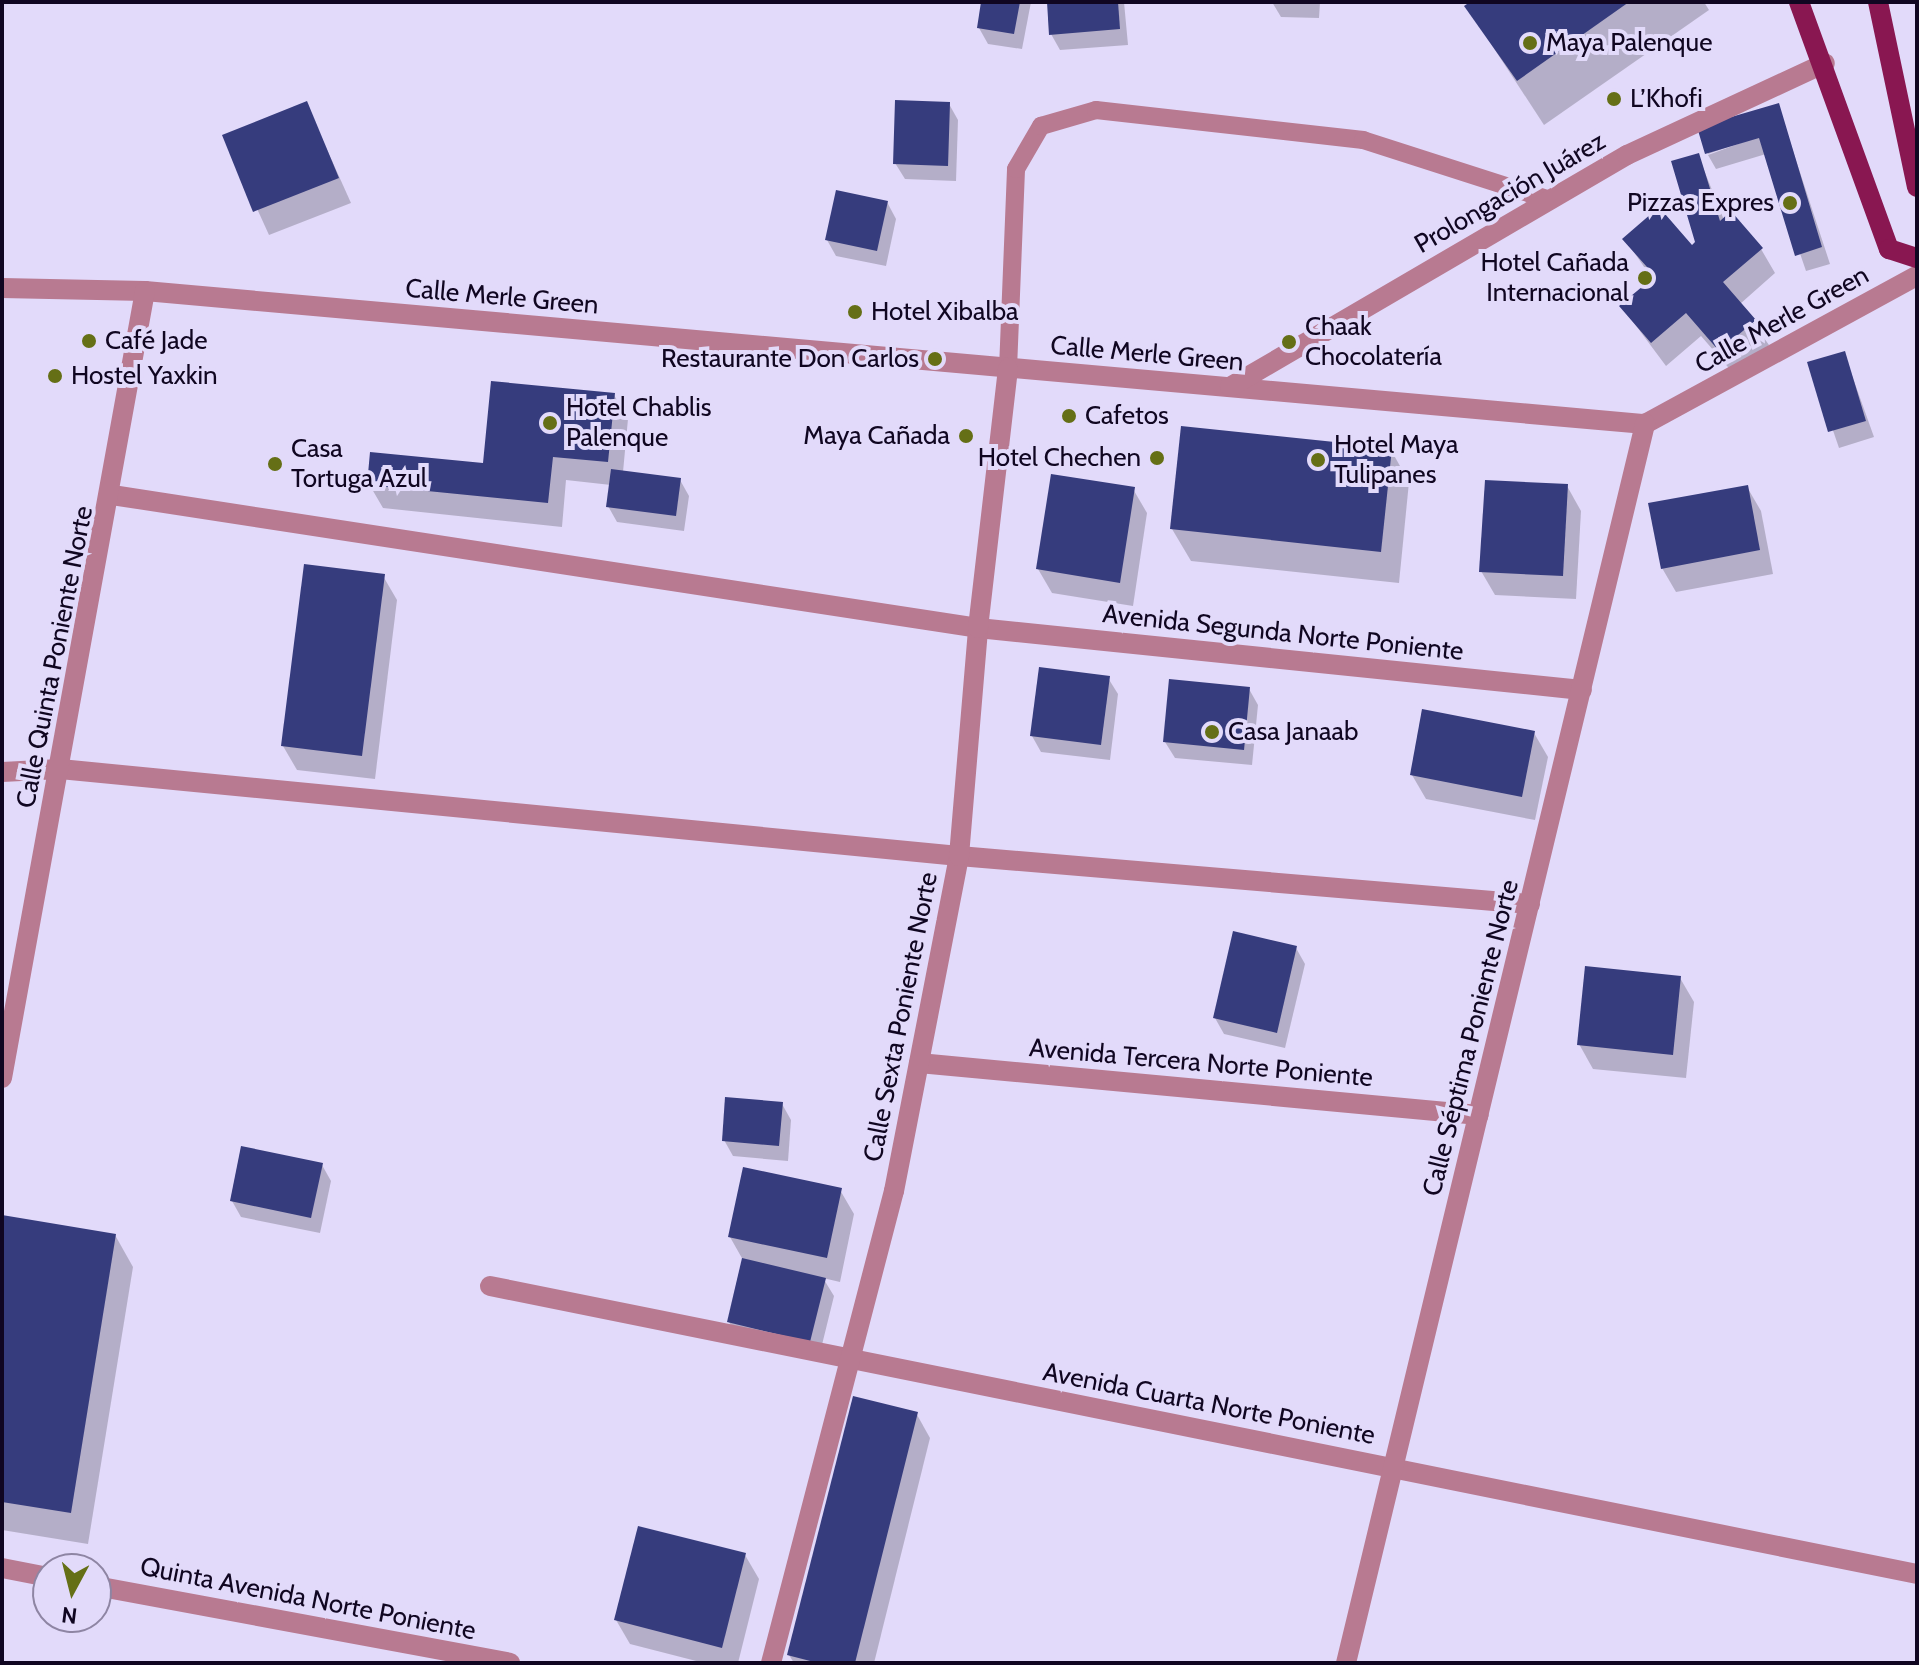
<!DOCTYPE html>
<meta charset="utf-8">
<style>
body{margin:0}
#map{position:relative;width:1919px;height:1665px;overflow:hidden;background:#e2dafa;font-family:Cabin,sans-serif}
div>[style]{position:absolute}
.shadow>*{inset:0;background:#0003}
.building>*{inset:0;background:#363c7d}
.service>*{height:18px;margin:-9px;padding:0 9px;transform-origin:9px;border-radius:9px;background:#b87a91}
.minor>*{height:20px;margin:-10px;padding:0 10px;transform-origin:10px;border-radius:10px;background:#b87a91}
.tertiary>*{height:20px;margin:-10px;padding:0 10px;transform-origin:10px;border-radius:10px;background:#b87a91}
.primary>*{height:20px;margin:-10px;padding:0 10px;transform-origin:10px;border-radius:10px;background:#891751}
.dots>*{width:22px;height:22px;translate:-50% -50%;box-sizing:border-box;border:4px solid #e2dafa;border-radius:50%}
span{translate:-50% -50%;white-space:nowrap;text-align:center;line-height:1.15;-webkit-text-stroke:8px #e2dafa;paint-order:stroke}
.poi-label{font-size:26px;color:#100621}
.left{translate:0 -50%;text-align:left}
.right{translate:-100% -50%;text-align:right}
.street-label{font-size:26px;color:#100621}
.frame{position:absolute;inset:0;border:4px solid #100621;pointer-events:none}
.north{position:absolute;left:32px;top:1553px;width:80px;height:80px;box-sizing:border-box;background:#e2dafa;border:2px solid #8e85a3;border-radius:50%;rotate:187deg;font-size:22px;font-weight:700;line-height:32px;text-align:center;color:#100621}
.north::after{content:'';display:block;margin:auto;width:28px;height:36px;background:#656f16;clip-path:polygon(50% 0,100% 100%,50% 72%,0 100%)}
</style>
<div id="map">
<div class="shadow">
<div style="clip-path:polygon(983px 2px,1031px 2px,1022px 49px,988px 44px,979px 28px)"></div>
<div style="clip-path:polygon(1049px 2px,1124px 2px,1128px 45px,1060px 50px,1051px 34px)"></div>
<div style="clip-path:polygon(1272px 2px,1320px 2px,1319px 18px,1281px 17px)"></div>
<div style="clip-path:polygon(1473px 2px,1704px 2px,1709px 10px,1544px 125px,1467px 7px)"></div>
<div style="clip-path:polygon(306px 103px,351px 203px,269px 235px,224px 136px)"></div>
<div style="clip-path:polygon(949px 104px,958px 120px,956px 181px,905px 179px,895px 163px)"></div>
<div style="clip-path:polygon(1778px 105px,1830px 264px,1806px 271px,1766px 154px,1716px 169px,1708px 155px,1768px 133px,1708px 154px,1700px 129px)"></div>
<div style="clip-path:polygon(1698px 155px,1724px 220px,1761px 249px,1775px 273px,1740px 304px,1769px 345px,1734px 374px,1701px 336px,1666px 366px,1622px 307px,1653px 280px,1625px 239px,1691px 248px,1697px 243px)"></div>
<div style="clip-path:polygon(887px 202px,896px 219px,886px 266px,836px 256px,827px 240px)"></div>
<div style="clip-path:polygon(1844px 353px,1874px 437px,1839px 448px,1810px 363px)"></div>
<div style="clip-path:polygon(614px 395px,628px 419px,623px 472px,680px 480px,689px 496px,684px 531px,617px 522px,608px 506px,611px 485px,566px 480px,562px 527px,383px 508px,369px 484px,485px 466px)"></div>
<div style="clip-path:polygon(1391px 450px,1409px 482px,1399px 583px,1191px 561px,1172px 529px)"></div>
<div style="clip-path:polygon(1567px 486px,1581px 511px,1576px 599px,1495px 595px,1481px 571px)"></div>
<div style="clip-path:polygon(1747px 487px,1761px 511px,1773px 574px,1676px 592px,1662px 568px)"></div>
<div style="clip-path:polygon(1133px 489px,1147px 513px,1133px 606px,1052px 593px,1038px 569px)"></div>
<div style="clip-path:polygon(383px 576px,397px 600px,375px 779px,297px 770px,283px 746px)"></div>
<div style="clip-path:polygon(1108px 678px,1118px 694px,1110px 760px,1041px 752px,1032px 736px)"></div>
<div style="clip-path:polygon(1249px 689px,1258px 705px,1252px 765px,1175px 758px,1165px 742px)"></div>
<div style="clip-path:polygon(1534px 733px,1548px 757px,1535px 820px,1426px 799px,1412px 775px)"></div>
<div style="clip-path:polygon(1296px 948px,1305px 964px,1285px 1048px,1224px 1034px,1215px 1018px)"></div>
<div style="clip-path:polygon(1680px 978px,1694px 1002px,1686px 1078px,1593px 1069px,1579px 1044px)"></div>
<div style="clip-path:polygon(782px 1104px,791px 1120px,788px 1161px,733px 1156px,724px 1140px)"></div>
<div style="clip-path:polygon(322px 1165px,331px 1181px,320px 1233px,241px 1217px,232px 1201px)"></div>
<div style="clip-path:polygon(840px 1190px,854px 1214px,840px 1282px,823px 1278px,834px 1296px,819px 1357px,738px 1338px,729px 1322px,743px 1260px,730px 1237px)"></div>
<div style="clip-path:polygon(2px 1217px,115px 1235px,133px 1267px,88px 1544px,2px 1530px)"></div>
<div style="clip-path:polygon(916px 1413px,930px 1438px,874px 1663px,794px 1663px,789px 1655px)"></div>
<div style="clip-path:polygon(745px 1555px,759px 1579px,738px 1663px,704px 1663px,630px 1644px,616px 1620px)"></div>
</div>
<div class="building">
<div style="clip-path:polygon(981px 2px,1020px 2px,1014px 34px,977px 28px)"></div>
<div style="clip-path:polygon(1047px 2px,1118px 2px,1120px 29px,1049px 35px)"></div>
<div style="clip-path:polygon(1470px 2px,1629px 2px,1517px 81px,1464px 6px)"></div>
<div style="clip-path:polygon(895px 100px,950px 102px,948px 166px,893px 164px)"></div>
<div style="clip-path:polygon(307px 101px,339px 178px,253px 212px,222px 135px)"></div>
<div style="clip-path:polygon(1779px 103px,1822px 247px,1795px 256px,1759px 138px,1705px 154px,1697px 127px)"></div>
<div style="clip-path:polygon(1699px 153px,1720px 221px,1731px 211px,1763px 248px,1723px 282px,1756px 320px,1719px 351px,1686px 313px,1651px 343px,1619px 306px,1655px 276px,1622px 239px,1659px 207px,1692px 245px,1695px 242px,1671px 161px)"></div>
<div style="clip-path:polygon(836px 190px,888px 201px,877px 251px,825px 240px)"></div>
<div style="clip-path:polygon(1845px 351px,1866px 421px,1828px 432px,1807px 362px)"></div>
<div style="clip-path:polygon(491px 381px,615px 393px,608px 462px,553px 457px,548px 503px,367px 485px,370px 452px,483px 463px)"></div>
<div style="clip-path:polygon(1181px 426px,1392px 448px,1381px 552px,1170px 529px)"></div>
<div style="clip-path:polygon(611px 469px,681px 478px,676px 516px,606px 507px)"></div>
<div style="clip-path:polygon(1051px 474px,1135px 487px,1120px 583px,1036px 569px)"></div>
<div style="clip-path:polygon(1485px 480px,1568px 484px,1563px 576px,1479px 572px)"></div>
<div style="clip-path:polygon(1748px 485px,1760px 550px,1661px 569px,1648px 503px)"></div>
<div style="clip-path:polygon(304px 564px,385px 574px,362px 756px,281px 746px)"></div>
<div style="clip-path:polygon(1039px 667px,1110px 676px,1101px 745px,1030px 736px)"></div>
<div style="clip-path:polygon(1169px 679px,1250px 687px,1244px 750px,1163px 742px)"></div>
<div style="clip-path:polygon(1422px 709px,1535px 731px,1522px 797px,1410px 775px)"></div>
<div style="clip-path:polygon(1233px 931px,1297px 946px,1277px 1033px,1213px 1018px)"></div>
<div style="clip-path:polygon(1585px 966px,1681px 976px,1673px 1055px,1577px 1045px)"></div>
<div style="clip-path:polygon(725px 1097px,783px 1102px,779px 1146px,722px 1141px)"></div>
<div style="clip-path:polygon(241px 1146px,323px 1163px,311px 1218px,230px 1201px)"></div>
<div style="clip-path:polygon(743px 1167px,842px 1188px,827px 1258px,728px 1237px)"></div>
<div style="clip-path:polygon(2px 1215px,116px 1234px,71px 1513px,2px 1502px)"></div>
<div style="clip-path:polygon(742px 1258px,826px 1278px,810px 1342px,727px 1322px)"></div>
<div style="clip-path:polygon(853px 1396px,918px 1412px,855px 1663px,818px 1663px,787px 1655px)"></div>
<div style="clip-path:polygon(638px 1526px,746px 1553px,722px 1648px,614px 1620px)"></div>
</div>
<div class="service">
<div style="left:1008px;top:369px;width:200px;rotate:-87.7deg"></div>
<div style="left:1016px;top:169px;width:50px;rotate:-59.8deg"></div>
<div style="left:1041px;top:126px;width:57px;rotate:-16.2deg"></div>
<div style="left:1096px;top:110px;width:269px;rotate:6.4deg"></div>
<div style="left:1363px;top:140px;width:196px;rotate:17.8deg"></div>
</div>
<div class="minor">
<div style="left:2px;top:288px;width:143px;rotate:1.2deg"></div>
<div style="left:145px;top:291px;width:1506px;rotate:5.07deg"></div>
<div style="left:1645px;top:424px;width:310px;rotate:-28.6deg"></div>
<div style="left:1230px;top:387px;width:460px;rotate:-30.3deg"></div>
<div style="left:1627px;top:155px;width:218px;rotate:-24.9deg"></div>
<div style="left:112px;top:495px;width:876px;rotate:8.73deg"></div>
<div style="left:978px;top:628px;width:607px;rotate:5.86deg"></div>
<div style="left:2px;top:772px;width:58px;rotate:-3deg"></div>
<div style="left:60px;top:769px;width:903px;rotate:5.53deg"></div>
<div style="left:959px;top:856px;width:573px;rotate:4.81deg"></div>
<div style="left:919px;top:1063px;width:562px;rotate:5.31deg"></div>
<div style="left:2px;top:1078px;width:800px;rotate:-79.7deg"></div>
<div style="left:490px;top:1286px;width:1456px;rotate:11.41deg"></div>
<div style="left:771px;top:1663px;width:488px;rotate:-75.4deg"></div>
<div style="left:894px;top:1191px;width:341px;rotate:-79deg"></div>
<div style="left:959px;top:856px;width:229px;rotate:-85.2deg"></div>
<div style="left:978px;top:628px;width:261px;rotate:-83.4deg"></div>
<div style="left:1346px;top:1663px;width:1275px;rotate:-76.43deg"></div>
</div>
<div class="tertiary">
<div style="left:2px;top:1568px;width:47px;rotate:11.1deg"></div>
<div style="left:96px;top:1586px;width:421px;rotate:10.5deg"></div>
</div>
<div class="primary">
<div style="left:1799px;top:2px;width:263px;rotate:70deg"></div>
<div style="left:1889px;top:249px;width:29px;rotate:18deg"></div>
<div style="left:1878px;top:2px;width:189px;rotate:78.1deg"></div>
</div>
<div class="dots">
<div style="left:1530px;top:43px;background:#656f16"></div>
<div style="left:1614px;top:99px;background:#656f16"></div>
<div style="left:1790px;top:203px;background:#656f16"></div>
<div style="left:1645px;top:278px;background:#656f16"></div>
<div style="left:855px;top:312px;background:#656f16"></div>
<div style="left:89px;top:341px;background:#656f16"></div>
<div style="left:1289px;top:342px;background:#656f16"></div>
<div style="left:935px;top:359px;background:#656f16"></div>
<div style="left:55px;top:376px;background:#656f16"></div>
<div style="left:1069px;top:416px;background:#656f16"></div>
<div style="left:550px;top:423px;background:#656f16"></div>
<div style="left:966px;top:436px;background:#656f16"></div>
<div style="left:1157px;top:458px;background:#656f16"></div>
<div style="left:1318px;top:460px;background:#656f16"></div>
<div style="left:275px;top:464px;background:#656f16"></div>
<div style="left:1212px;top:732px;background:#656f16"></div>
</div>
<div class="poi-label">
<span class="left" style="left:1546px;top:43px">Maya Palenque</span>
<span class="left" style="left:1630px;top:99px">L’Khofi</span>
<span class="right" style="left:1774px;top:203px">Pizzas Expres</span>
<span class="right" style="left:1629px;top:278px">Hotel Cañada<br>Internacional</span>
<span class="left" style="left:871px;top:312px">Hotel Xibalba</span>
<span class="left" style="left:1305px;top:342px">Chaak<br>Chocolatería</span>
<span class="left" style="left:105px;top:341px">Café Jade</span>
<span class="right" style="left:919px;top:359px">Restaurante Don Carlos</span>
<span class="left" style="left:71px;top:376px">Hostel Yaxkin</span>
<span class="left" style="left:566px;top:423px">Hotel Chablis<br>Palenque</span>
<span class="left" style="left:1085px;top:416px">Cafetos</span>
<span class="right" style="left:950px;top:436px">Maya Cañada</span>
<span class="left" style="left:1334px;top:460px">Hotel Maya<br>Tulipanes</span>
<span class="left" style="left:291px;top:464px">Casa<br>Tortuga Azul</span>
<span class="right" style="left:1141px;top:458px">Hotel Chechen</span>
<span class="left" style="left:1228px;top:732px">Casa Janaab</span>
</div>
<div class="street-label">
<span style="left:1510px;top:193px;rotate:-30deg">Prolongación Juárez</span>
<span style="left:502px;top:297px;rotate:5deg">Calle Merle Green</span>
<span style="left:1782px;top:320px;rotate:-29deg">Calle Merle Green</span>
<span style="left:1147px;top:354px;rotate:5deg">Calle Merle Green</span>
<span style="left:1283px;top:633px;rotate:6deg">Avenida Segunda Norte Poniente</span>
<span style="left:55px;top:657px;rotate:-79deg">Calle Quinta Poniente Norte</span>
<span style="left:901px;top:1017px;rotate:-79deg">Calle Sexta Poniente Norte</span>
<span style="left:1471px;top:1038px;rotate:-76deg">Calle Séptima Poniente Norte</span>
<span style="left:1201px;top:1063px;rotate:5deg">Avenida Tercera Norte Poniente</span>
<span style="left:1209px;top:1404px;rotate:11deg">Avenida Cuarta Norte Poniente</span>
<span style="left:308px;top:1599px;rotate:11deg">Quinta Avenida Norte Poniente</span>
</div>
<div class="frame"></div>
<div class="north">N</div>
</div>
